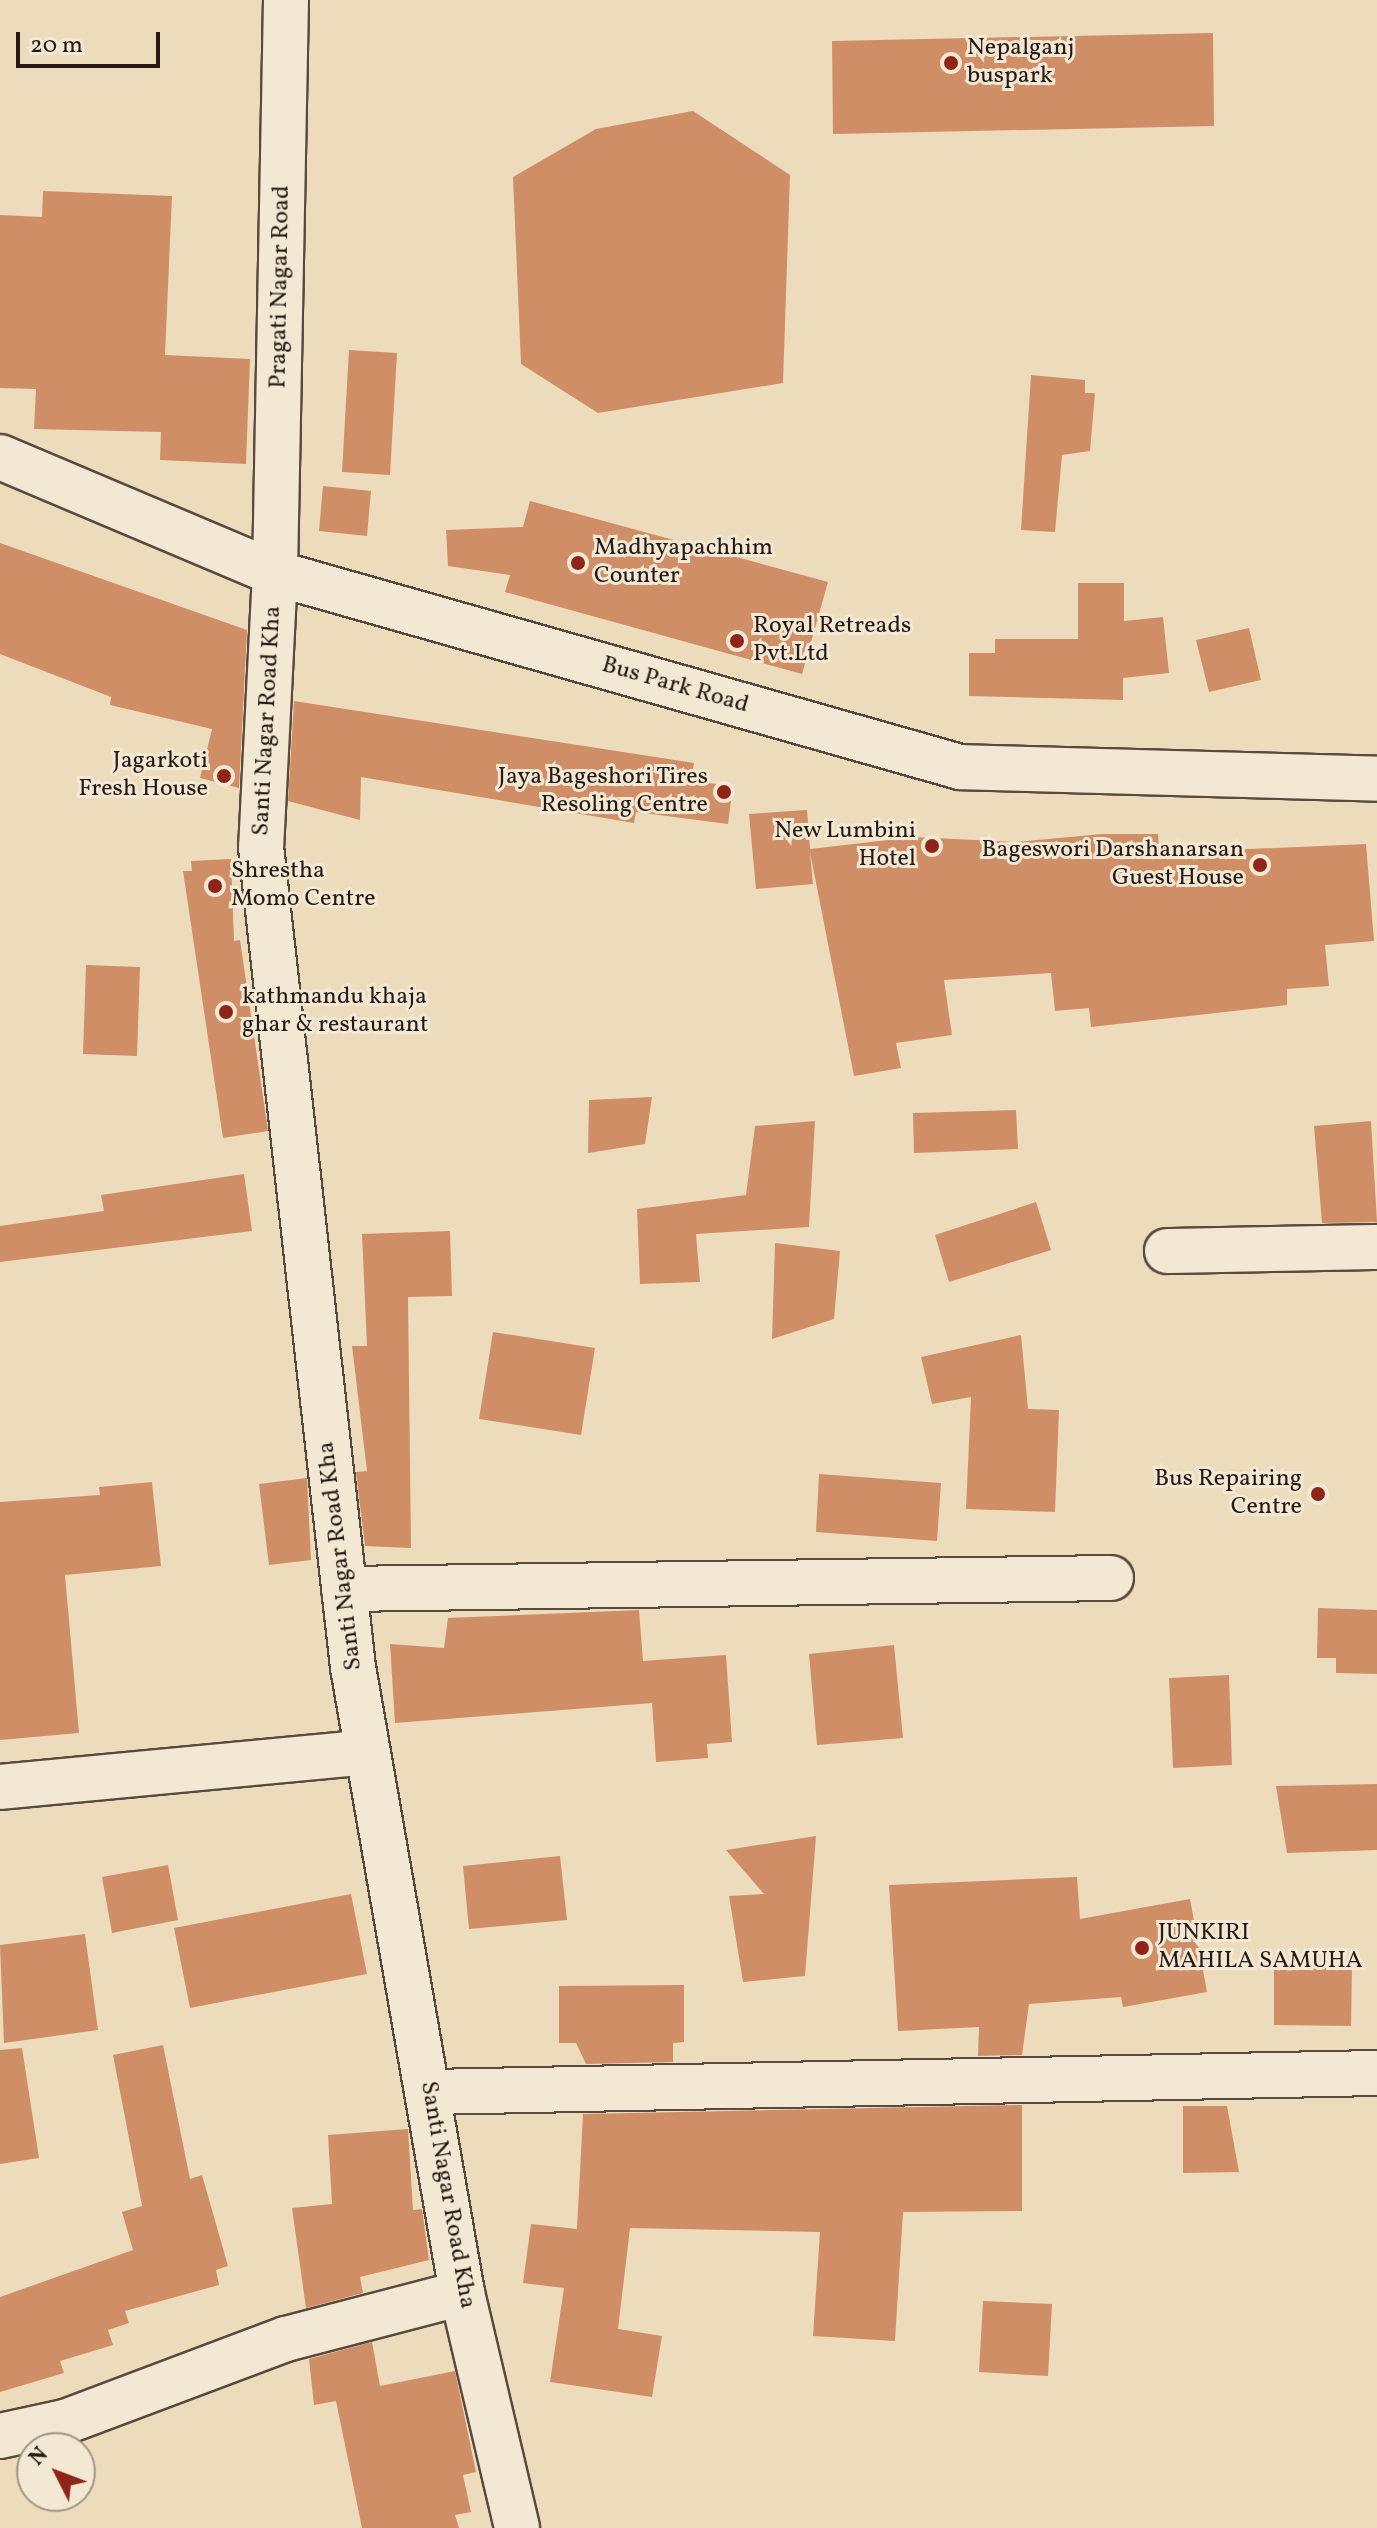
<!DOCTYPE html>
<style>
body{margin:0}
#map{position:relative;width:1377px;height:2528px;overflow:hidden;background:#eddcbb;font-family:Vollkorn,serif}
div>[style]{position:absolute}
.building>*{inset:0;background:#d08e66}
.roads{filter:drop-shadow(2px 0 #584a3f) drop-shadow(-2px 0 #584a3f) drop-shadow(0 2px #584a3f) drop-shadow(0 -2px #584a3f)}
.minor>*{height:44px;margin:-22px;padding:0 22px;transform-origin:22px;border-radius:22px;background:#f3e8d3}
.secondary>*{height:44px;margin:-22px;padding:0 22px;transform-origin:22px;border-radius:22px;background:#f3e8d3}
.dots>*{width:22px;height:22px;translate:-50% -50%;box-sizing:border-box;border:4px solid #f3e8d3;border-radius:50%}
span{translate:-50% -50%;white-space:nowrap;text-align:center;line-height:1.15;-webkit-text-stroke:6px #f3e8d3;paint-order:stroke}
.poi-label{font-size:24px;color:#271a16}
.left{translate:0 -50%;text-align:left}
.right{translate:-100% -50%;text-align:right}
.street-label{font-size:24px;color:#271a16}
.north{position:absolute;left:16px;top:2432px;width:80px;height:80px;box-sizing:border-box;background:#f3e8d3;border:2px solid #a19687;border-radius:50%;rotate:312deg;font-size:22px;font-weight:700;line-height:32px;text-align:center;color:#271a16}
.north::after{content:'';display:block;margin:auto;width:28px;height:36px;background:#8f2418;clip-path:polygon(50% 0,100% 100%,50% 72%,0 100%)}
.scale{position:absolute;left:16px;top:32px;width:144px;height:36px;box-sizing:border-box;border:4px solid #271a16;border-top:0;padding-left:10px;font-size:24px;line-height:28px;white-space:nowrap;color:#271a16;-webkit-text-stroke:6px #f3e8d3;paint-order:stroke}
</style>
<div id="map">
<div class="building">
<div style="clip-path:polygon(1213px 33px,1214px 126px,833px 134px,832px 41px)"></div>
<div style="clip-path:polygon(693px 111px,790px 175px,783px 383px,598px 413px,521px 364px,513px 177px,596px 129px)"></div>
<div style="clip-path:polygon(43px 191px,172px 196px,165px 355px,250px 359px,246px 464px,160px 460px,161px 432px,34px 429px,36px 389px,0 388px,0 215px,42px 217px)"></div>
<div style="clip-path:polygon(349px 350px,397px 353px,390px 475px,342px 472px)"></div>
<div style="clip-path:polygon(1031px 375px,1085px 380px,1085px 393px,1095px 393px,1090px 451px,1062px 455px,1055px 532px,1021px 530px)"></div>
<div style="clip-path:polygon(323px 486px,371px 491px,367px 536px,319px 531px)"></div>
<div style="clip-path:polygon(530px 501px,828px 582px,802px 674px,505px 592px,510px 575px,448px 566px,446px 530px,523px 527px)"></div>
<div style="clip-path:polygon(0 543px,247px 630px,239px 788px,200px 778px,212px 729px,110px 705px,111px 697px,0 654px)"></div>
<div style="clip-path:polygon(1078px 583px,1124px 583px,1124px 621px,1163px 617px,1169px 673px,1123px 678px,1123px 700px,969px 696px,969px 653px,995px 653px,995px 639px,1078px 639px)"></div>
<div style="clip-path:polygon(1249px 628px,1261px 680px,1209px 692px,1196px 640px)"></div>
<div style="clip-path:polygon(294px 701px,694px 763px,691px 781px,733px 786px,728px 824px,636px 812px,634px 823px,361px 777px,360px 820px,288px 801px)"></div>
<div style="clip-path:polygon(807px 810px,810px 849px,914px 837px,1015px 842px,1102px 834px,1158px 834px,1159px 853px,1366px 844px,1374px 941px,1325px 945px,1329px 986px,1287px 989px,1287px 1005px,1091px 1027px,1089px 1008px,1055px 1011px,1051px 973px,944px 980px,952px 1035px,896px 1043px,901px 1068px,854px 1076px,810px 852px,813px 884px,756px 889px,749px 814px)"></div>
<div style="clip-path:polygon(231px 859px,234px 941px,240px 940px,268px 1131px,223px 1138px,183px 871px,192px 871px,191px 861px)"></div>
<div style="clip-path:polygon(86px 965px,140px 967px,137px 1056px,83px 1054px)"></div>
<div style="clip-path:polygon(652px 1097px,645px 1144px,588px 1153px,589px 1100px)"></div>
<div style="clip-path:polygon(1016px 1110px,1018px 1149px,914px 1153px,913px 1113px)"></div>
<div style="clip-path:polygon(815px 1121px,809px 1227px,696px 1234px,700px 1282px,640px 1284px,637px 1209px,746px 1195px,755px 1126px)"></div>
<div style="clip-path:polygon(1371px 1121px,1377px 1222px,1322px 1223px,1314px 1126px)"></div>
<div style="clip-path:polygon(244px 1174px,252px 1231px,0 1262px,0 1226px,104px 1211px,101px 1195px)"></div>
<div style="clip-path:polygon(1036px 1202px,1051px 1250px,949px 1282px,935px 1235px)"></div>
<div style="clip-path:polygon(450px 1231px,452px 1296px,408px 1297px,411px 1548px,365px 1546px,356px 1472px,367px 1471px,352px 1346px,367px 1346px,362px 1234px)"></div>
<div style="clip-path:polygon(775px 1243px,840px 1251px,834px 1319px,772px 1339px)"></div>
<div style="clip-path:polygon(493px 1332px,595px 1348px,581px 1435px,479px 1419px)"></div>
<div style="clip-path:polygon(1021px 1335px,1028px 1409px,1059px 1410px,1055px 1512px,966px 1509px,971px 1397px,932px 1404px,921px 1357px)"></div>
<div style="clip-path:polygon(819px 1474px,941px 1483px,937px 1541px,816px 1532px)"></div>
<div style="clip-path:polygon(307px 1478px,311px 1560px,269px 1565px,259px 1484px)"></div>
<div style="clip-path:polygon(152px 1482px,161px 1566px,65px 1575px,79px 1733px,0 1740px,0 1502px,100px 1495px,99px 1487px)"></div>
<div style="clip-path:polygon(1318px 1608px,1377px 1610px,1377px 1674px,1336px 1673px,1336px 1658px,1317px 1658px)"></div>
<div style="clip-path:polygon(639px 1610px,643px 1661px,726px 1655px,732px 1742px,707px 1744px,708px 1758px,656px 1762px,652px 1703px,395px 1723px,390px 1644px,444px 1648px,448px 1618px)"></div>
<div style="clip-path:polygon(894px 1645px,903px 1738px,817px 1745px,809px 1654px)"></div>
<div style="clip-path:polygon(1229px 1675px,1232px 1765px,1173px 1768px,1169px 1678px)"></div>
<div style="clip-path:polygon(1377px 1784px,1377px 1850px,1287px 1853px,1276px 1786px)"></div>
<div style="clip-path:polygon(816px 1836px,805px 1976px,743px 1982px,729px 1896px,764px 1894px,726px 1850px)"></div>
<div style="clip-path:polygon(560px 1856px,567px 1920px,469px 1929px,463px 1866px)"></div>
<div style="clip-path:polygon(168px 1865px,178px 1920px,112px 1933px,102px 1877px)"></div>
<div style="clip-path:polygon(1077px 1877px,1080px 1919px,1190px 1899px,1207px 1992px,1123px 2007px,1121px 1997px,1029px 2004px,1022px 2055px,978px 2056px,979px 2027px,898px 2031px,889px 1885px)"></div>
<div style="clip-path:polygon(351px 1894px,367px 1974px,190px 2008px,174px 1928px)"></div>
<div style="clip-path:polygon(85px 1934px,98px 2030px,4px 2043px,0 1945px)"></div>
<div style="clip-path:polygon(1274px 1966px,1352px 1966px,1351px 2026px,1274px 2025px)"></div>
<div style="clip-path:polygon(684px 1985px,684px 2042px,673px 2043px,673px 2062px,586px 2064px,576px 2043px,559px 2043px,559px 1986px)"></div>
<div style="clip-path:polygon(163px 2045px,190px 2179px,202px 2175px,228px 2266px,216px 2270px,219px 2285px,125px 2311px,129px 2323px,108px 2330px,113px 2345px,60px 2361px,64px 2373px,0 2392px,0 2297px,133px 2250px,122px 2212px,142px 2206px,113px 2055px)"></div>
<div style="clip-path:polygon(22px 2048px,39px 2158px,0 2164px,0 2050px)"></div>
<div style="clip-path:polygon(1022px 2105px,1022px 2211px,903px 2212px,895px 2341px,813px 2336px,820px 2232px,630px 2228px,618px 2329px,662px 2336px,652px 2397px,550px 2382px,564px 2288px,523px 2283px,531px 2224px,577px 2229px,583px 2114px)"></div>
<div style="clip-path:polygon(1183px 2106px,1227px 2106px,1239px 2172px,1183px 2173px)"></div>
<div style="clip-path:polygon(408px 2129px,413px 2210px,422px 2209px,429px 2260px,360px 2277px,363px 2293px,306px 2308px,292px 2208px,332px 2204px,328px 2135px)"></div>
<div style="clip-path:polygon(983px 2301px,1052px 2304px,1048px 2376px,979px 2372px)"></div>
<div style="clip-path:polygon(372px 2342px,380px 2386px,455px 2371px,476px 2472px,463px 2475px,471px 2512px,455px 2515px,459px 2528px,362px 2528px,336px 2401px,314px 2405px,309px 2359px)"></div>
</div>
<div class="roads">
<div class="minor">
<div style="left:286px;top:0;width:573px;rotate:91.1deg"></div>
<div style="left:275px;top:573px;width:274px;rotate:92.9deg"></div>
<div style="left:261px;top:847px;width:825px;rotate:83.6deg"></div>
<div style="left:353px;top:1667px;width:635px;rotate:80.12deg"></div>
<div style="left:462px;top:2293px;width:241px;rotate:76.8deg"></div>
<div style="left:1167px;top:1251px;width:210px;rotate:-1.1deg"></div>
<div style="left:344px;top:1589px;width:767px;rotate:-0.82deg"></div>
<div style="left:0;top:1787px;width:369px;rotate:-5.4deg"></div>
<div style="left:430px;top:2092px;width:947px;rotate:-1.15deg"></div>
<div style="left:0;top:2436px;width:66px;rotate:-12.2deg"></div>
<div style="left:65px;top:2422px;width:236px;rotate:-20.6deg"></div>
<div style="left:286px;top:2339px;width:182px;rotate:-14.6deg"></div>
</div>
<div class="secondary">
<div style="left:0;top:457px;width:298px;rotate:22.9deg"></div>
<div style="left:275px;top:573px;width:712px;rotate:15.81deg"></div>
<div style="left:960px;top:767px;width:417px;rotate:1.6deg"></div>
</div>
</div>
<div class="dots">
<div style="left:951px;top:63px;background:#8f2418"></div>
<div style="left:578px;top:563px;background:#8f2418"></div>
<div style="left:737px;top:641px;background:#8f2418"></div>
<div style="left:224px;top:776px;background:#8f2418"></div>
<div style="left:724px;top:792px;background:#8f2418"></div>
<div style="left:932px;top:846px;background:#8f2418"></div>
<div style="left:1260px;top:865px;background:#8f2418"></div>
<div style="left:215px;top:886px;background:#8f2418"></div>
<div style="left:226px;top:1012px;background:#8f2418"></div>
<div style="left:1318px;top:1494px;background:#8f2418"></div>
<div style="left:1142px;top:1948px;background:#8f2418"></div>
</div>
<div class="poi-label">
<span class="left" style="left:967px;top:63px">Nepalganj<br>buspark</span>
<span class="left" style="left:594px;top:563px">Madhyapachhim<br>Counter</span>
<span class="left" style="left:753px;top:641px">Royal Retreads<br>Pvt.Ltd</span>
<span class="right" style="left:208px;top:776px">Jagarkoti<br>Fresh House</span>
<span class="right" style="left:708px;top:792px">Jaya Bageshori Tires<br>Resoling Centre</span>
<span class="right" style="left:916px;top:846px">New Lumbini<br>Hotel</span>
<span class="right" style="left:1244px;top:865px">Bageswori Darshanarsan<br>Guest House</span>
<span class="left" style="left:231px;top:886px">Shrestha<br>Momo Centre</span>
<span class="left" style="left:242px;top:1012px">kathmandu khaja<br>ghar &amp; restaurant</span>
<span class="right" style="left:1302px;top:1494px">Bus Repairing<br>Centre</span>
<span class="left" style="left:1158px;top:1948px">JUNKIRI<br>MAHILA SAMUHA</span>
</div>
<div class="street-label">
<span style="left:281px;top:287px;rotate:-89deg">Pragati Nagar Road</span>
<span style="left:675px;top:686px;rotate:16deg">Bus Park Road</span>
<span style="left:268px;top:721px;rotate:-87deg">Santi Nagar Road Kha</span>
<span style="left:341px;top:1556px;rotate:-97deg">Santi Nagar Road Kha</span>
<span style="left:447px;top:2195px;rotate:80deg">Santi Nagar Road Kha</span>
</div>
<div class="north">N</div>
<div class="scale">20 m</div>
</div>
